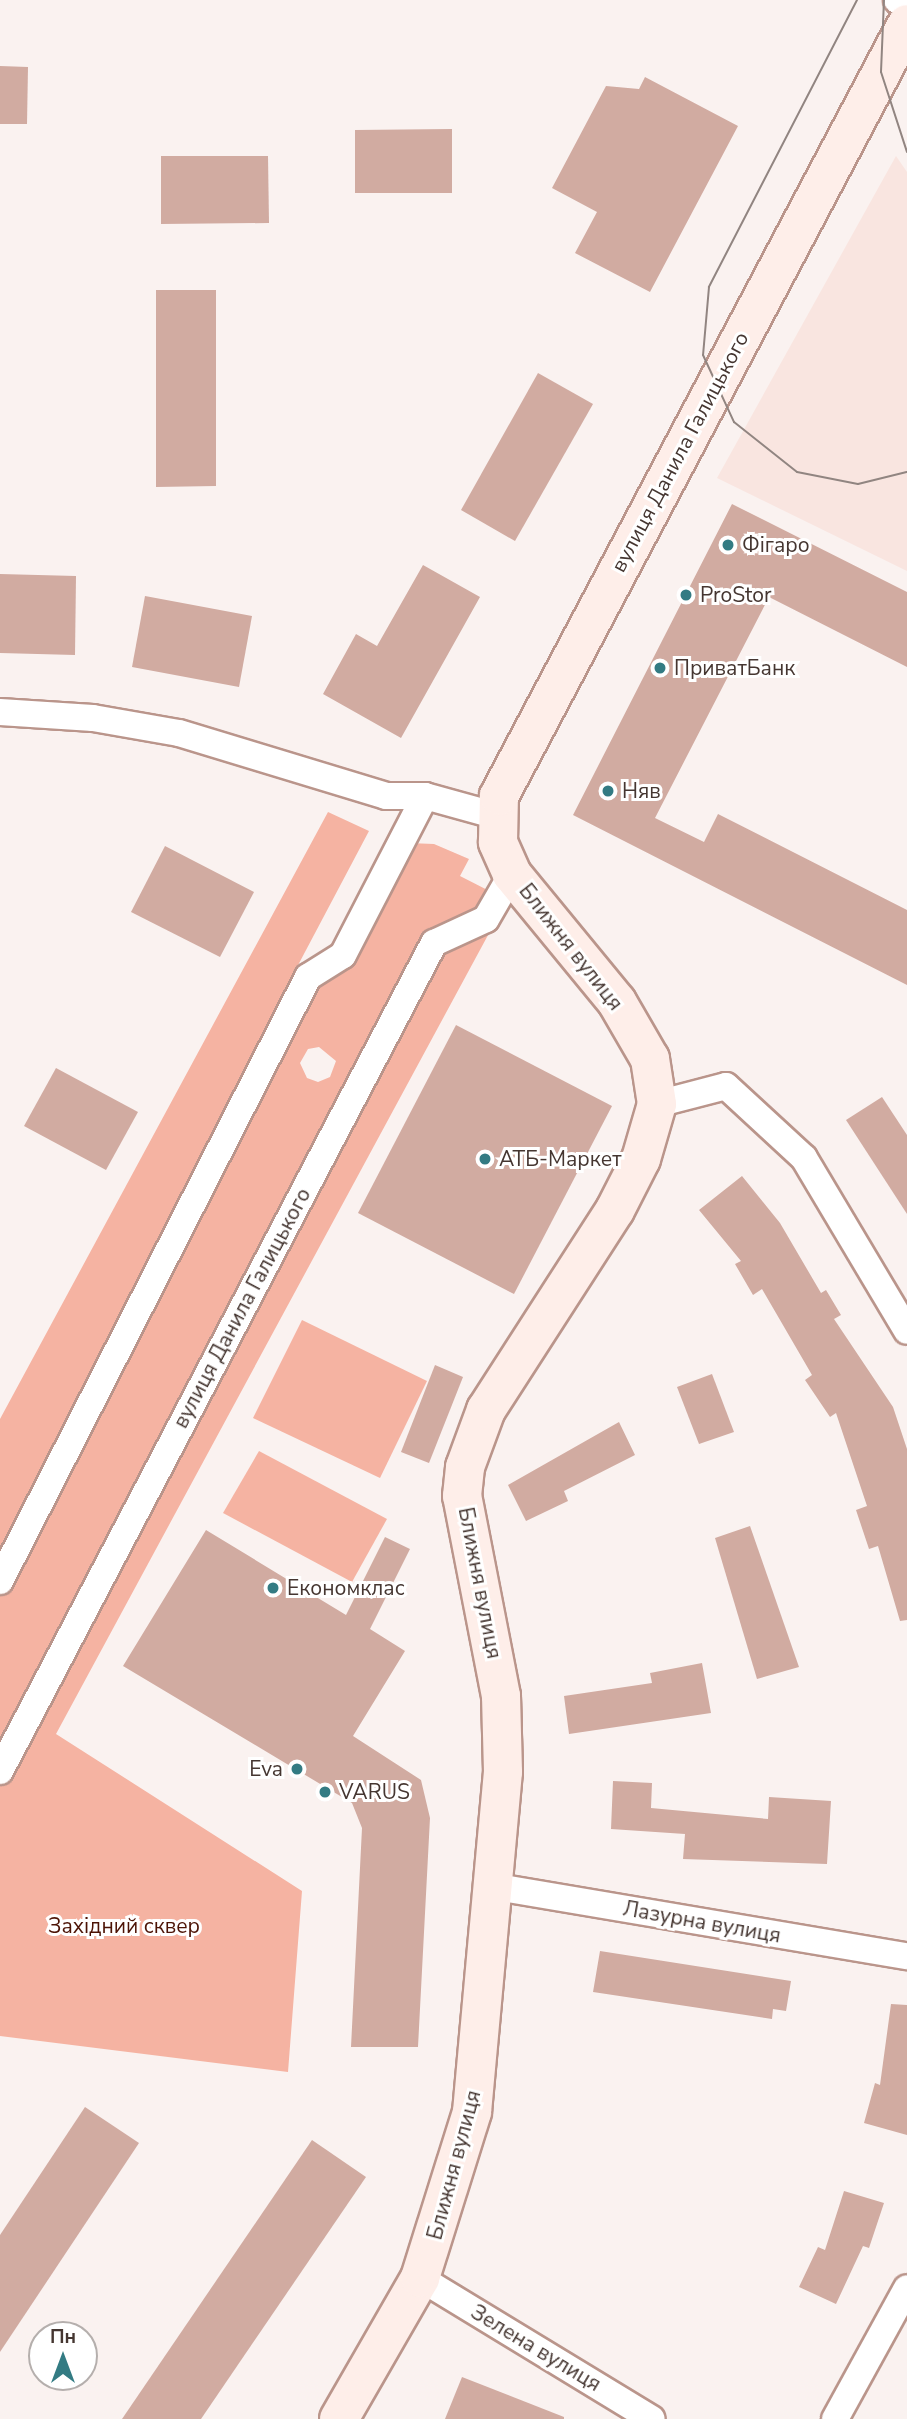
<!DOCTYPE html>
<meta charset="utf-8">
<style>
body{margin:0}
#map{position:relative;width:907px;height:2419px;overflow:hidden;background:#faf2f0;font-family:"Nunito Sans",sans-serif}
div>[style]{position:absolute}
.built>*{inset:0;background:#f9e5e0}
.green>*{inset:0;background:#f5b3a2}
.building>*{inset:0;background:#d1aba1}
.roads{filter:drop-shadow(2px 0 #ba958b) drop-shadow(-2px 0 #ba958b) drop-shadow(0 2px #ba958b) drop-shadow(0 -2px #ba958b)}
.street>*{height:26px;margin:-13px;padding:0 13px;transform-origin:13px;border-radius:13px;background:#fff}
.secondary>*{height:38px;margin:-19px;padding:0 19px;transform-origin:19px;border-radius:19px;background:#feeee9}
.tram>*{height:2px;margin:-1px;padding:0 1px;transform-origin:1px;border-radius:1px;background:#918581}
.dots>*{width:19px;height:19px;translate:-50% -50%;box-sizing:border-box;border:4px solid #fff;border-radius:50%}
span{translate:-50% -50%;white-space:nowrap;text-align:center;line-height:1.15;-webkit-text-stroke:6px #fff;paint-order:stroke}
.street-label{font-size:21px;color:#453631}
.poi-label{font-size:21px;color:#453631}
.left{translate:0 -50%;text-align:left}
.right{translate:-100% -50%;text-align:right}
.park-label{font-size:21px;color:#4c1305}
.north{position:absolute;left:28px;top:2321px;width:70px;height:70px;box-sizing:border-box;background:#fff;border:2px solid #b5afad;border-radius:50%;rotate:0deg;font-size:19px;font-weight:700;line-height:28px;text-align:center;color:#453631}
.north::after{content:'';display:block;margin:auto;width:24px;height:32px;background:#337b83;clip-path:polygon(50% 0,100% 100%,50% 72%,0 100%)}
</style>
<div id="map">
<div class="built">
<div style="clip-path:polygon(896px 156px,907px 172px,907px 571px,717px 478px)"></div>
</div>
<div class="green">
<div style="clip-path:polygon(evenodd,328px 812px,369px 831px,296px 969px,308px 977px,343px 955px,409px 843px,434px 844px,469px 859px,460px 876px,507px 900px,56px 1734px,302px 1891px,288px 2072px,0 2036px,0 1419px,328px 812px,319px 1047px,336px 1061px,330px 1077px,318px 1082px,307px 1078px,300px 1063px,308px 1049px,319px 1047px)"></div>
<div style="clip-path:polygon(302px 1320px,427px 1381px,380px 1478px,253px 1418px)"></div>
<div style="clip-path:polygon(259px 1451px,387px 1519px,352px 1582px,223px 1513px)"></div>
</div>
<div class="building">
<div style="clip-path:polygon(0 66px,28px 67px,27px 124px,0 124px)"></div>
<div style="clip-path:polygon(645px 77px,738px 126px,650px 292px,575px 253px,597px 212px,552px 188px,606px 86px,639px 89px)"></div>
<div style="clip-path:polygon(452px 129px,452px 193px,355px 193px,355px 130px)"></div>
<div style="clip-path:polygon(161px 156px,268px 156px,269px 223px,161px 224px)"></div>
<div style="clip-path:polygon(156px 290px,216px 290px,216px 486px,156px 487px)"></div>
<div style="clip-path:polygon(538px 373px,593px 404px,515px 541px,461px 510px)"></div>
<div style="clip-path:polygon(732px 504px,907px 592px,907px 667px,769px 597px,655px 818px,704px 842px,718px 814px,907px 910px,907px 985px,573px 815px)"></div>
<div style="clip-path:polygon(423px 565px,480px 597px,401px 738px,323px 694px,356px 634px,377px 646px)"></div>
<div style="clip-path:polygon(0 574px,76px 576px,75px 655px,0 653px)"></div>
<div style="clip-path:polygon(145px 596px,252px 616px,239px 687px,132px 667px)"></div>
<div style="clip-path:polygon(165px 846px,254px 892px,220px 957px,131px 912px)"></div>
<div style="clip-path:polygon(456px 1025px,612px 1106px,514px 1294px,358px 1213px)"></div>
<div style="clip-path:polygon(56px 1068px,138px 1112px,106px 1170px,24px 1126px)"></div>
<div style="clip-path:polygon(882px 1097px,907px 1135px,907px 1214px,846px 1120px)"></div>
<div style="clip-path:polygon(742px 1176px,780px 1223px,821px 1293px,826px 1290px,841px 1315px,834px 1319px,893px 1407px,907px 1449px,907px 1620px,900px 1621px,878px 1546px,869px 1549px,856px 1510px,867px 1506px,836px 1413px,830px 1417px,805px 1380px,812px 1375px,762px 1289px,753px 1295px,735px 1264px,741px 1261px,699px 1210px)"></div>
<div style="clip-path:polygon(435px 1365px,463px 1377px,429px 1463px,401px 1452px)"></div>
<div style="clip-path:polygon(712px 1374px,734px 1432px,699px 1444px,677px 1387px)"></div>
<div style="clip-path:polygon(619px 1422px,635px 1455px,564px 1491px,568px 1501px,526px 1521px,508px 1485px)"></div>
<div style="clip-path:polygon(750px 1526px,799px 1667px,757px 1679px,715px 1538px)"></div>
<div style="clip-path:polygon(206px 1530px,346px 1615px,385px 1537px,410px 1549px,370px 1629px,405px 1651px,353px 1736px,421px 1780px,430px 1818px,418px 2047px,351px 2047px,362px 1828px,352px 1803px,123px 1666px)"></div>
<div style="clip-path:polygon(702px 1663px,711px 1713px,569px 1734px,564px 1696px,652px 1683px,650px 1673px)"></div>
<div style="clip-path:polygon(613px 1781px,652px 1783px,651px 1808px,768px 1819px,769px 1797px,831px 1801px,827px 1864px,683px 1859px,685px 1834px,611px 1829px)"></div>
<div style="clip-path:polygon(600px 1951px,791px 1981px,786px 2011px,773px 2009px,772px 2019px,593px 1992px)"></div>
<div style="clip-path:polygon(891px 2004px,907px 2005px,907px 2135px,864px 2123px,875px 2083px,880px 2085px)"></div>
<div style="clip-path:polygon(85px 2107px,139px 2143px,0 2352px,0 2235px)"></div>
<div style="clip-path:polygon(312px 2140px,366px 2177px,201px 2419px,122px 2419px)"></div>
<div style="clip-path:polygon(844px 2191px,884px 2203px,869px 2248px,863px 2246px,836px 2304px,799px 2287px,818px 2247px,825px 2250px)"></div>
<div style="clip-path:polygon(462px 2377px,564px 2417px,564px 2419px,445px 2419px)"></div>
</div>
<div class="roads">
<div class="street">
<div style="left:897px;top:0;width:12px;rotate:31deg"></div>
<div style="left:0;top:712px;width:93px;rotate:3.7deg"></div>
<div style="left:93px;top:718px;width:87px;rotate:9.9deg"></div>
<div style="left:179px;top:733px;width:216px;rotate:16.9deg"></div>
<div style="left:386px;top:796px;width:39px"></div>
<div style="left:425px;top:796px;width:75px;rotate:15.5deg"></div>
<div style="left:657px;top:1104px;width:71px;rotate:-14.6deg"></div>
<div style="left:726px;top:1086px;width:106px;rotate:42.7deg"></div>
<div style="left:804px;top:1158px;width:201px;rotate:59.2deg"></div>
<div style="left:0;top:1581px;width:678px;rotate:-62.98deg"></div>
<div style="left:308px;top:977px;width:41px;rotate:-32.2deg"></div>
<div style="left:343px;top:955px;width:179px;rotate:-62.7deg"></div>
<div style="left:0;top:1771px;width:935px;rotate:-62.34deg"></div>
<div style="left:434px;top:943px;width:57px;rotate:-24.8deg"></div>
<div style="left:486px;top:919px;width:52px;rotate:-60deg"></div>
<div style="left:497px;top:1887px;width:416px;rotate:9.6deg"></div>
<div style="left:420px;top:2278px;width:271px;rotate:31.3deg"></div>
<div style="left:835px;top:2419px;width:149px;rotate:-61.2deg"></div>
</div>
<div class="secondary">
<div style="left:339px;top:2419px;width:163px;rotate:-60.1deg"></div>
<div style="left:420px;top:2278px;width:174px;rotate:-72.6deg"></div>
<div style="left:472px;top:2112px;width:341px;rotate:-84.8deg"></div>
<div style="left:503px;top:1772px;width:76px;rotate:-91.5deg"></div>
<div style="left:501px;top:1696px;width:204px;rotate:-101deg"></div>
<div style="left:462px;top:1496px;width:29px;rotate:-84deg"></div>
<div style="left:465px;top:1467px;width:61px;rotate:-69.8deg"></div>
<div style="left:486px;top:1410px;width:238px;rotate:-57.2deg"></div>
<div style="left:615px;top:1210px;width:57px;rotate:-63deg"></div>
<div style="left:641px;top:1159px;width:57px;rotate:-73.8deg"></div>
<div style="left:657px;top:1104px;width:46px;rotate:-98.8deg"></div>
<div style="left:650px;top:1059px;width:66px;rotate:-120.1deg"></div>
<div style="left:617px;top:1002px;width:166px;rotate:-129.4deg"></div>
<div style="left:512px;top:874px;width:35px;rotate:-114deg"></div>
<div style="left:498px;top:842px;width:46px;rotate:-88.8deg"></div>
<div style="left:499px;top:796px;width:873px;rotate:-62.14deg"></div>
</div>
</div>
<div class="tram">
<div style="left:857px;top:0;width:323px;rotate:117.3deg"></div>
<div style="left:709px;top:287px;width:68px;rotate:95deg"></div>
<div style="left:703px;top:355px;width:74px;rotate:65.2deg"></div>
<div style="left:734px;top:422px;width:80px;rotate:38.4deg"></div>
<div style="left:797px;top:472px;width:62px;rotate:11.1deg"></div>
<div style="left:858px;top:484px;width:50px;rotate:-13.8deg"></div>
<div style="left:884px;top:0;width:72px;rotate:92.4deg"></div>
<div style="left:881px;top:72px;width:84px;rotate:72deg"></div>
</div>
<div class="dots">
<div style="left:728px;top:545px;background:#337b83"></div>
<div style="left:686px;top:595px;background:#337b83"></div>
<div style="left:660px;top:668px;background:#337b83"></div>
<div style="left:608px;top:791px;background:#337b83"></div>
<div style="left:485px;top:1159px;background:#337b83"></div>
<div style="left:273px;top:1588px;background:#337b83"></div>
<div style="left:297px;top:1769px;background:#337b83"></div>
<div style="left:325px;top:1792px;background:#337b83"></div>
</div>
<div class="street-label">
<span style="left:680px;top:452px;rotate:-62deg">вулиця Данила Галицького</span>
<span style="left:571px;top:947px;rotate:52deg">Ближня вулиця</span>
<span style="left:242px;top:1308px;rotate:-62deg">вулиця Данила Галицького</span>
<span style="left:480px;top:1583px;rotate:79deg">Ближня вулиця</span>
<span style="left:702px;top:1922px;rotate:10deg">Лазурна вулиця</span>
<span style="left:454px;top:2165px;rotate:-75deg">Ближня вулиця</span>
<span style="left:536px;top:2348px;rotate:31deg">Зелена вулиця</span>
</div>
<div class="poi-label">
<span class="left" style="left:742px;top:545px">Фігаро</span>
<span class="left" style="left:700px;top:595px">ProStor</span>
<span class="left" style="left:674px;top:668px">ПриватБанк</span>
<span class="left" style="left:622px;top:791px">Няв</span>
<span class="left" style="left:499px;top:1159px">АТБ-Маркет</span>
<span class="left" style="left:287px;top:1588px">Економклас</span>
<span class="right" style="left:283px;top:1769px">Eva</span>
<span class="left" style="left:339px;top:1792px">VARUS</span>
</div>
<div class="park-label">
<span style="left:124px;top:1926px">Західний сквер</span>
</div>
<div class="north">Пн</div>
</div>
